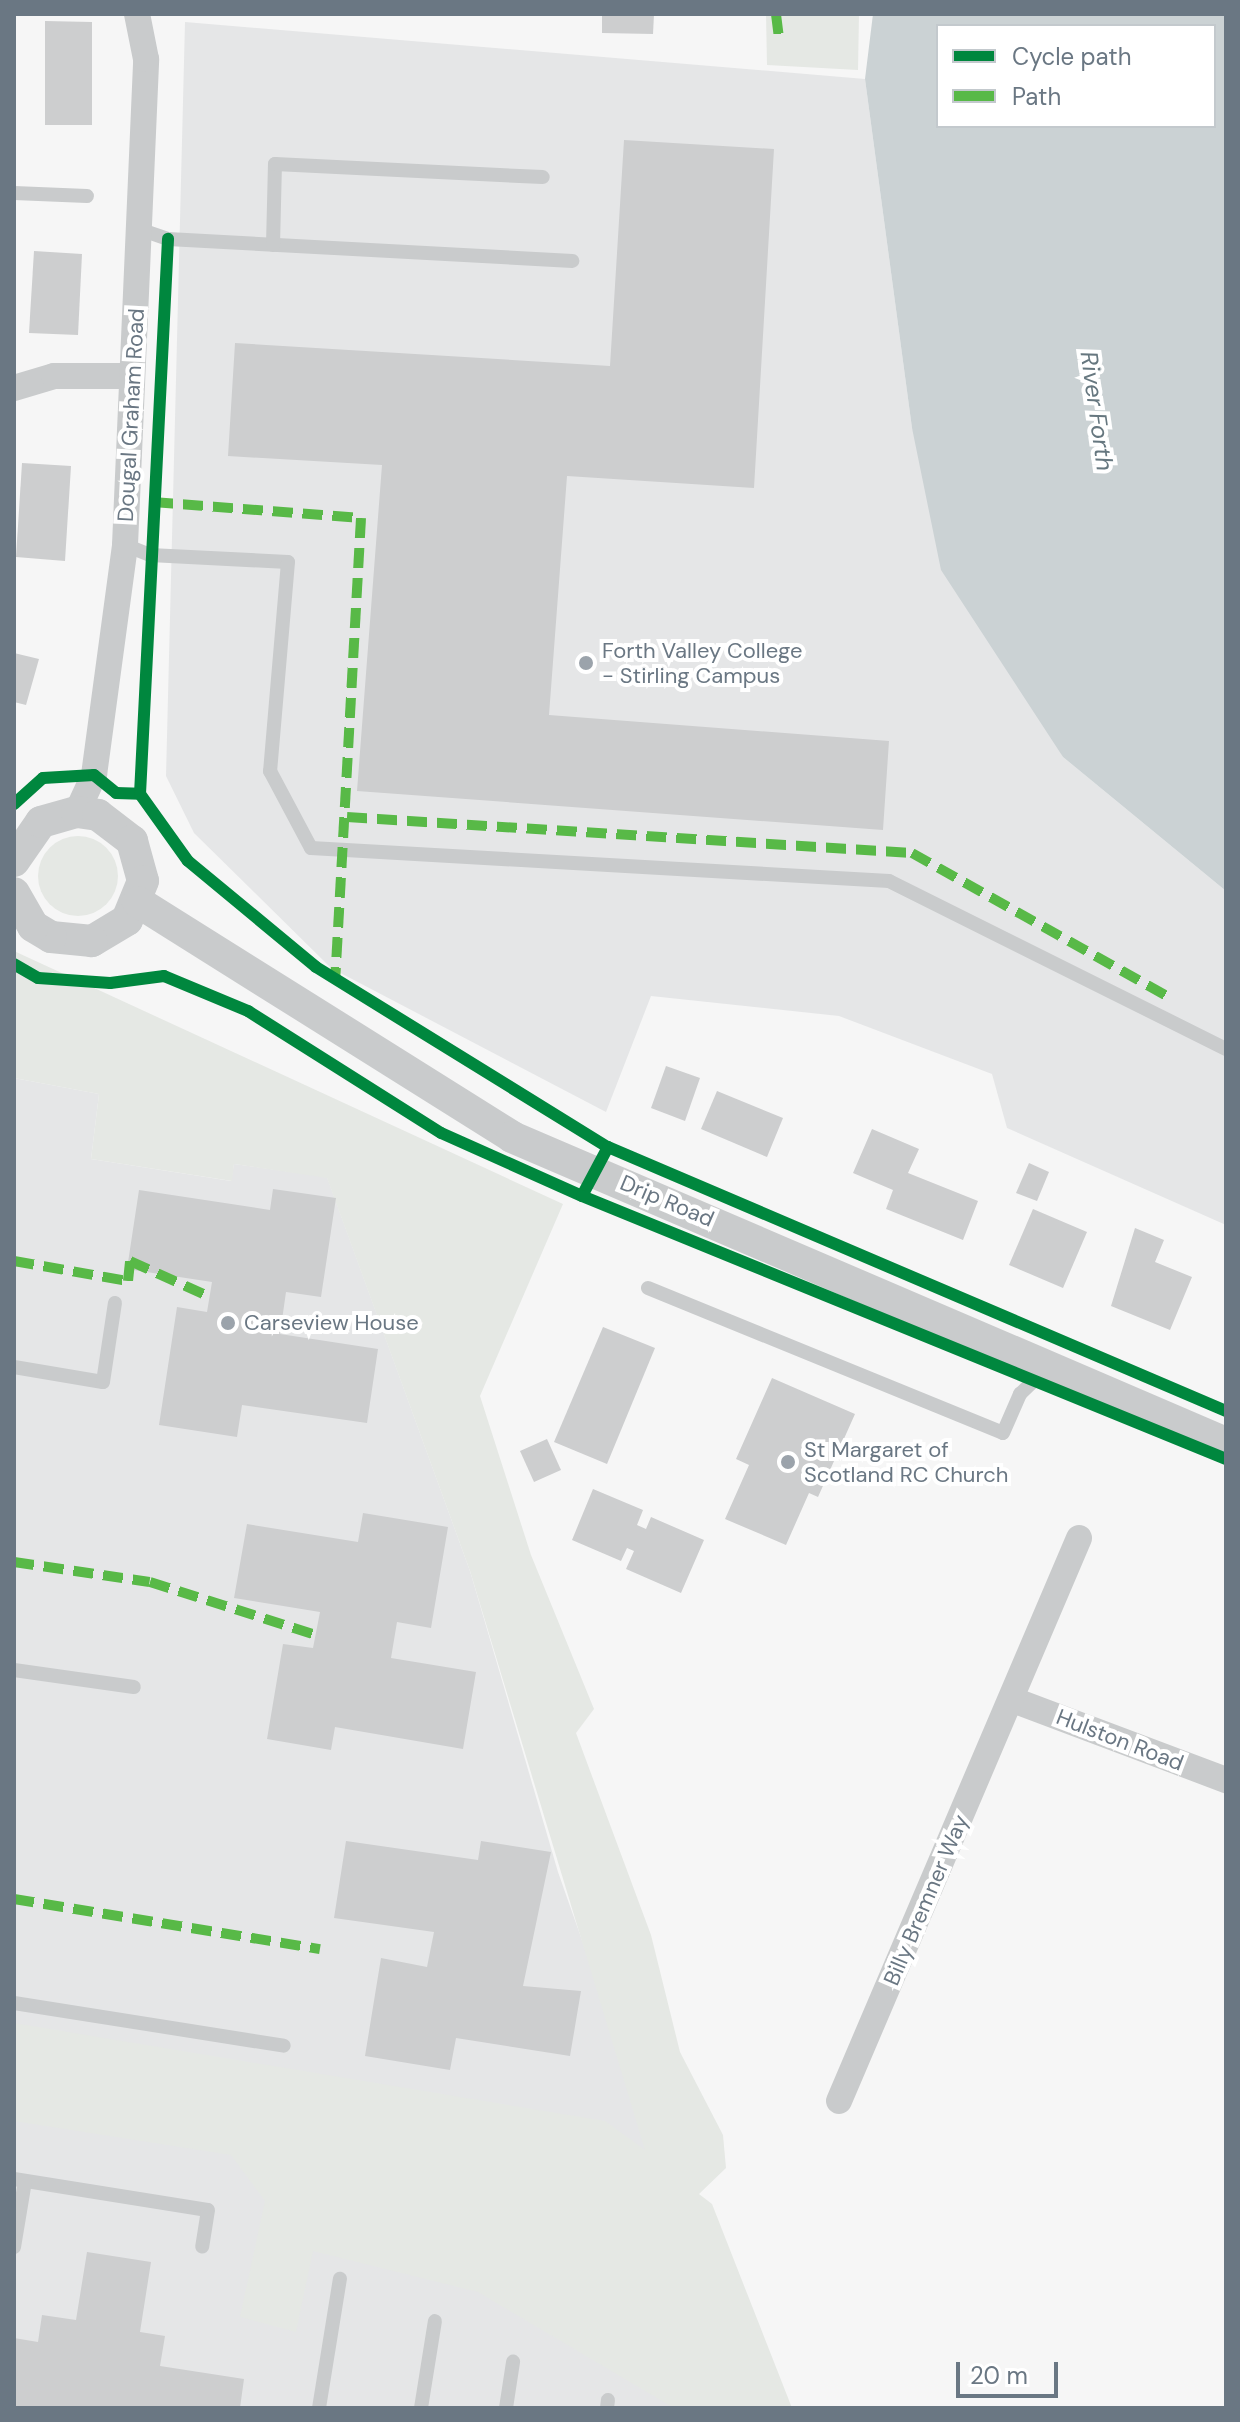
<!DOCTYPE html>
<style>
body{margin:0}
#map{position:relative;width:1240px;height:2422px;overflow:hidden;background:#f6f6f6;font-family:"DM Sans",sans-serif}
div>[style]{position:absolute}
.built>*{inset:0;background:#e5e6e7}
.green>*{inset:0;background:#e5e8e4}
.round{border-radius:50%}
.water>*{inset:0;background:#cbd2d4}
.building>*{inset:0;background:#cdcecf}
.service>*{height:14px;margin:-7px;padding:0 7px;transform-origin:7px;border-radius:7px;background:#c9cbcc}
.minor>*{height:26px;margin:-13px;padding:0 13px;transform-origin:13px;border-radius:13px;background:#c9cbcc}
.tertiary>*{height:32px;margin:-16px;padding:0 16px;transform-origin:16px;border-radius:16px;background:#c9cbcc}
.quiet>*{height:10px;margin-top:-5px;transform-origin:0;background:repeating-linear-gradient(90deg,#58b947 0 20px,transparent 0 30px)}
.cycleway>*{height:12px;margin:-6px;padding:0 6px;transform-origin:6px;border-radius:6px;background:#00873e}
.dots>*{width:22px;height:22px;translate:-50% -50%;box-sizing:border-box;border:4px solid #fff;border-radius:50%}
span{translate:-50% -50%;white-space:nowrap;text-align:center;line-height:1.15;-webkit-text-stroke:8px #fff;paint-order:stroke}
.street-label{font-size:22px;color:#6a7783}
.poi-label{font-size:22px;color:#6a7783}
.left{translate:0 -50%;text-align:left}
.water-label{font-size:24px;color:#66777f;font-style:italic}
.frame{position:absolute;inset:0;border:16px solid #6a7783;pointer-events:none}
.legend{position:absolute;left:936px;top:24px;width:280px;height:104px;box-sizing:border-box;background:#fff;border:2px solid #c3c9cd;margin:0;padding:10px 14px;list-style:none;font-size:24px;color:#6a7783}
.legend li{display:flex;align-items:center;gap:16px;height:40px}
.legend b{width:40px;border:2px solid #c3c9cd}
.scale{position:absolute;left:956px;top:2362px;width:102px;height:36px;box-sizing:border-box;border:4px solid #6a7783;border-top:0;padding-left:10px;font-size:24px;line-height:28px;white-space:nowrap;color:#6a7783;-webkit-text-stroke:6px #fff;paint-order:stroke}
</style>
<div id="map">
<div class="built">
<div style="clip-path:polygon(185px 22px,865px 79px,912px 428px,1063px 757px,1226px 891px,1226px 1225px,1007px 1128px,992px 1074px,839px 1016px,651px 996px,606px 1112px,331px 968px,194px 833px,166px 776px)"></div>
<div style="clip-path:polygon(14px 1078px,99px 1094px,91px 1159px,231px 1181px,234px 1164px,327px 1177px,470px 1571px,558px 1872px,671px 2193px,761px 2408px,14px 2408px)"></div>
</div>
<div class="green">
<div style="clip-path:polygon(766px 14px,859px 14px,858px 70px,767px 65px)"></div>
<div class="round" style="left:38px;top:836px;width:80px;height:80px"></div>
<div style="clip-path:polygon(14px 951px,563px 1204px,480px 1396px,531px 1555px,594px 1709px,576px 1733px,651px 1935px,680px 2052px,723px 2135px,726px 2168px,699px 2194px,712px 2204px,792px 2408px,674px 2408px,478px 2292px,313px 2251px,296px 2332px,240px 2317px,265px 2201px,231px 2155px,14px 2121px,14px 2023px,605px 2121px,645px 2150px,470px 1571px,327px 1178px,234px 1164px,232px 1181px,91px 1159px,99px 1094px,14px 1078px)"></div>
</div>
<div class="water">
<div style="clip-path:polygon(evenodd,873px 14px,1226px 14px,1226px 891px,1063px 757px,941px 570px,912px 428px,865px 79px,873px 14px,938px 26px,1214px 26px,1214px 126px,938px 126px,938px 26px)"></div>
</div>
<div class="building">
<div style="clip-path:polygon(602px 14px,654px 14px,653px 34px,602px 33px)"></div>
<div style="clip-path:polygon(45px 21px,92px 22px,92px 125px,45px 125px)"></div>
<div style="clip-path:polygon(624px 140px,774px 149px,754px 488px,567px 476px,549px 715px,889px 741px,883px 830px,357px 791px,382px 465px,228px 456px,235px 343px,610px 366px)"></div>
<div style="clip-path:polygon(34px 251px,82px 254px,78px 335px,29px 333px)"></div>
<div style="clip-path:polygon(22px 463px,71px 466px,65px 561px,16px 557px)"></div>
<div style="clip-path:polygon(14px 653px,39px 659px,26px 705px,14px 702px)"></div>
<div style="clip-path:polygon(666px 1066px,700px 1078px,685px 1121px,651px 1108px)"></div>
<div style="clip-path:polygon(717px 1091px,783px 1118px,767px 1157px,701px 1129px)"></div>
<div style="clip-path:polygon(872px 1129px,919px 1149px,908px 1173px,978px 1201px,963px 1240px,886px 1209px,893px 1190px,853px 1173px)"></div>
<div style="clip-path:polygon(1029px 1163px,1049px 1172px,1037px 1201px,1016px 1193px)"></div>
<div style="clip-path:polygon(273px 1189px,336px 1198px,321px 1297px,286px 1292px,280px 1334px,378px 1349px,367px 1423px,242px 1405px,237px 1437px,159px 1425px,177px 1307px,207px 1312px,212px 1282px,127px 1269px,139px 1190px,270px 1210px)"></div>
<div style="clip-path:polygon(1033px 1209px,1087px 1232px,1063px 1288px,1009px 1265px)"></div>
<div style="clip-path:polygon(1135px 1228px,1164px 1240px,1155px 1262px,1192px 1277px,1170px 1330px,1111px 1306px)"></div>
<div style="clip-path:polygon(603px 1327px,655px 1348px,607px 1464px,554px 1442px)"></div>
<div style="clip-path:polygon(772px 1378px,855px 1414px,818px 1497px,809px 1493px,786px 1545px,725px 1519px,749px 1465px,736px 1459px)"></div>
<div style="clip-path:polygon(547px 1439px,561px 1470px,534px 1482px,520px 1451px)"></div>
<div style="clip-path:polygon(593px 1489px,643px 1510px,637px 1525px,646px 1529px,651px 1517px,704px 1540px,681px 1593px,626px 1569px,634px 1551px,627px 1548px,621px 1561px,572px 1540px)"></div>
<div style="clip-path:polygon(363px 1513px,448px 1527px,431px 1628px,397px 1622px,391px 1658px,476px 1672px,463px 1749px,335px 1727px,331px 1750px,267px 1739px,283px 1644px,313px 1648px,320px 1612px,234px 1598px,247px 1524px,358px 1542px)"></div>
<div style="clip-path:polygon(346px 1841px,478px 1860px,481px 1841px,551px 1852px,523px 1986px,581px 1991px,570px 2056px,456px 2038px,450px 2070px,365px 2056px,381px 1958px,427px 1967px,434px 1932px,334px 1918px)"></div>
<div style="clip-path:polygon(87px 2252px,151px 2262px,140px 2332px,165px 2336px,160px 2366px,244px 2379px,240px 2408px,14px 2407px,14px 2338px,38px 2342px,42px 2315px,76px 2320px)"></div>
</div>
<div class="service">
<div style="left:14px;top:193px;width:73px;rotate:2.4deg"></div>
<div style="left:139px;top:229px;width:31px;rotate:19deg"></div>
<div style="left:168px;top:239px;width:405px;rotate:3.1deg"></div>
<div style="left:273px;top:245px;width:81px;rotate:-88.6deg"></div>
<div style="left:275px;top:164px;width:268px;rotate:2.8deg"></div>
<div style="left:125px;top:545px;width:27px;rotate:22deg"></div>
<div style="left:150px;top:555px;width:138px;rotate:2.9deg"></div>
<div style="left:288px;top:562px;width:210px;rotate:94.9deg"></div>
<div style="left:270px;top:771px;width:87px;rotate:62deg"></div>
<div style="left:311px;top:848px;width:579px;rotate:3.27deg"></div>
<div style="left:889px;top:881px;width:377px;rotate:26.5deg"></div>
<div style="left:648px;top:1288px;width:383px;rotate:22.2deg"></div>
<div style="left:1003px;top:1433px;width:43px;rotate:-66.4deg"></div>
<div style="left:1020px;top:1394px;width:37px;rotate:-44deg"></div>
<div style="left:14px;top:1367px;width:90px;rotate:9.6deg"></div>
<div style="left:103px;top:1382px;width:80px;rotate:-81.4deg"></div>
<div style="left:14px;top:1670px;width:121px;rotate:8.1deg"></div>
<div style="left:14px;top:2003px;width:273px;rotate:9deg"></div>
<div style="left:14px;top:2179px;width:196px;rotate:9.1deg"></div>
<div style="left:208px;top:2210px;width:37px;rotate:99deg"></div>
<div style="left:14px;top:2247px;width:67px;rotate:-80.5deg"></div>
<div style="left:319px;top:2408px;width:131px;rotate:-80.8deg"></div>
<div style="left:421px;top:2408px;width:88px;rotate:-80.9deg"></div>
<div style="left:506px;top:2408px;width:47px;rotate:-81.3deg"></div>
<div style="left:607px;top:2408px;width:8px;rotate:-83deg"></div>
</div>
<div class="minor">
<div style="left:14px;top:388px;width:42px;rotate:-16.7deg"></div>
<div style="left:54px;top:376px;width:78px"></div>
<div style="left:77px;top:812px;width:41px;rotate:-65.3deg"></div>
<div style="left:94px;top:775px;width:232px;rotate:-82.3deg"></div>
<div style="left:125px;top:545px;width:486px;rotate:-87.5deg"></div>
<div style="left:146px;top:59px;width:46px;rotate:-101.3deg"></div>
<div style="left:1013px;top:1700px;width:228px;rotate:20.6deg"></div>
<div style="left:839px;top:2101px;width:612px;rotate:-66.91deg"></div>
</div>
<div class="tertiary">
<div style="left:14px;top:861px;width:47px;rotate:-55.3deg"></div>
<div style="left:41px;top:822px;width:37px;rotate:-16deg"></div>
<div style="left:77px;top:812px;width:21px;rotate:8deg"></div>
<div style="left:98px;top:815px;width:43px;rotate:37.4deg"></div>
<div style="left:132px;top:841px;width:41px;rotate:74.6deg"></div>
<div style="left:143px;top:881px;width:42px;rotate:112.3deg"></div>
<div style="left:127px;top:920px;width:41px;rotate:149deg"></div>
<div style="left:92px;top:941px;width:41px;rotate:-174.4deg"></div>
<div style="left:51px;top:937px;width:21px;rotate:-149deg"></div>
<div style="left:33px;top:926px;width:38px;rotate:-120deg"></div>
<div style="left:138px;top:902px;width:442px;rotate:32.1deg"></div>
<div style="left:512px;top:1137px;width:777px;rotate:23.2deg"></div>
</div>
<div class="quiet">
<div style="left:776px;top:14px;width:24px;rotate:83deg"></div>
<div style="left:153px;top:502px;width:209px;rotate:4.4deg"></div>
<div style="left:361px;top:518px;width:462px;rotate:93.2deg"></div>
<div style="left:347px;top:817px;width:566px;rotate:3.65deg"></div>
<div style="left:912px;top:853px;width:296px;rotate:29.3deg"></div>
<div style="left:14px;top:1261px;width:116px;rotate:10deg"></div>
<div style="left:128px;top:1281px;width:20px;rotate:-84deg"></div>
<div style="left:130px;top:1261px;width:88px;rotate:24.2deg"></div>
<div style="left:14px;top:1562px;width:137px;rotate:8.4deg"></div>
<div style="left:150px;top:1582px;width:174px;rotate:17.7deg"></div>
<div style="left:14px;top:1899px;width:310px;rotate:9.3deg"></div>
</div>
<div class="cycleway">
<div style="left:140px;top:794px;width:556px;rotate:-87.11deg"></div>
<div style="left:14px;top:804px;width:39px;rotate:-42deg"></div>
<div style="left:43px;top:778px;width:51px;rotate:-3.4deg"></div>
<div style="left:94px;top:775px;width:28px;rotate:39deg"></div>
<div style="left:116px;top:793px;width:24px;rotate:2deg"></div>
<div style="left:140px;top:794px;width:82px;rotate:54.4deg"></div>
<div style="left:188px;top:861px;width:166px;rotate:39.6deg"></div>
<div style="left:316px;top:967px;width:343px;rotate:31.7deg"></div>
<div style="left:608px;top:1147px;width:55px;rotate:118deg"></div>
<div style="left:582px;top:1196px;width:154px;rotate:-155.9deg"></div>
<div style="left:441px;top:1133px;width:228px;rotate:-147.7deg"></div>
<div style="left:248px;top:1011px;width:91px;rotate:-157.4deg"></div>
<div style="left:164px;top:976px;width:54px;rotate:172.6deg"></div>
<div style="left:110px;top:983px;width:72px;rotate:-176deg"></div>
<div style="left:38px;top:978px;width:28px;rotate:-150deg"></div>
<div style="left:608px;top:1147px;width:672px;rotate:23.13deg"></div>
<div style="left:582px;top:1196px;width:696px;rotate:22.21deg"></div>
</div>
<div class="dots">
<div style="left:586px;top:663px;background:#9ba3ab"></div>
<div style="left:228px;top:1323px;background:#9ba3ab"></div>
<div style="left:788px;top:1462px;background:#9ba3ab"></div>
</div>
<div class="street-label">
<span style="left:131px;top:415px;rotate:-87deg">Dougal Graham Road</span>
<span style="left:667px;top:1201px;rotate:23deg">Drip Road</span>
<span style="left:1120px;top:1740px;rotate:21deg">Hulston Road</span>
<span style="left:926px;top:1900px;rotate:-67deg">Billy Bremner Way</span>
</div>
<div class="poi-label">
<span class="left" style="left:602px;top:663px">Forth Valley College<br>- Stirling Campus</span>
<span class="left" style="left:244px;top:1323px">Carseview House</span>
<span class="left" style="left:804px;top:1462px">St Margaret of<br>Scotland RC Church</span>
</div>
<div class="water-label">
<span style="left:1097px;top:411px;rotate:82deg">River Forth</span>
</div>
<div class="frame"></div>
<ul class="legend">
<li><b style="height:10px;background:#00873e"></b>Cycle path</li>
<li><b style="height:10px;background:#58b947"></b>Path</li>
</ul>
<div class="scale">20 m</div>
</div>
